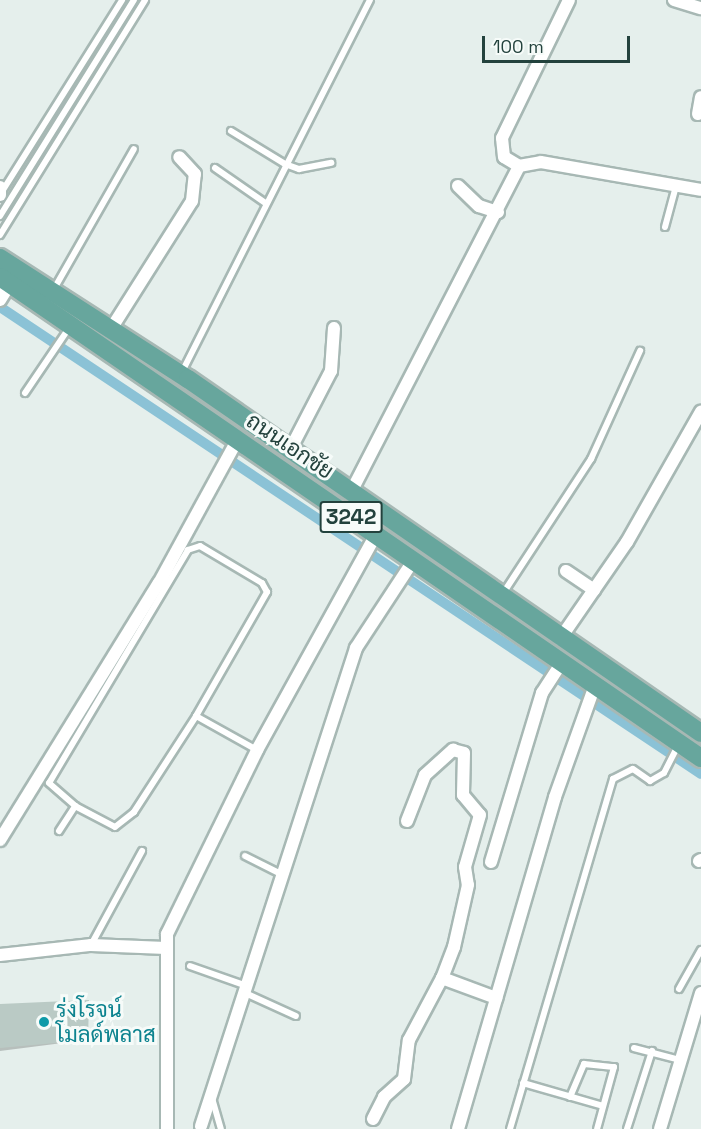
<!DOCTYPE html>
<meta charset="utf-8">
<style>
body{margin:0}
#map{position:relative;width:701px;height:1129px;overflow:hidden;background:#e5efec;font-family:"Space Grotesk",Sarabun,sans-serif}
div>[style]{position:absolute}
.shadow>*{inset:0;background:#0003}
.canal>*{height:10px;margin:-5px;padding:0 5px;transform-origin:5px;border-radius:5px;background:#8bc2d6}
.building>*{inset:0;background:#bacac5}
.roads{filter:drop-shadow(2px 0 #a7b8b4) drop-shadow(-2px 0 #a7b8b4) drop-shadow(0 2px #a7b8b4) drop-shadow(0 -2px #a7b8b4)}
.service>*{height:6px;margin:-3px;padding:0 3px;transform-origin:3px;border-radius:3px;background:#fff}
.minor>*{height:12px;margin:-6px;padding:0 6px;transform-origin:6px;border-radius:6px;background:#fff}
.primary>*{height:18px;margin:-9px;padding:0 9px;transform-origin:9px;border-radius:9px;background:#67a69d}
.dots>*{width:16px;height:16px;translate:-50% -50%;box-sizing:border-box;border:3px solid #f6fbf9;border-radius:50%}
span{translate:-50% -50%;white-space:nowrap;text-align:center;line-height:1.15;-webkit-text-stroke:6px #f6fbf9;paint-order:stroke}
.shield-label span{padding:2px 4px;background:#f6fbf9;border:2px solid;border-radius:4px;-webkit-text-stroke-width:0}
.shield-label{font-size:21px;color:#23423d;font-weight:700}
.street-label{font-size:22px;color:#23423d}
.culture-label{font-size:22px;color:#0d838f}
.left{translate:0 -50%;text-align:left}
.scale{position:absolute;left:482px;top:36px;width:148px;height:27px;box-sizing:border-box;border:3px solid #23423d;border-top:0;padding-left:8px;font-size:18px;line-height:21px;white-space:nowrap;color:#23423d;-webkit-text-stroke:4px #f6fbf9;paint-order:stroke}
</style>
<div id="map">
<div class="shadow">
<div style="clip-path:polygon(0 1006px,86px 1040px,0 1051px)"></div>
</div>
<div class="canal">
<div style="left:0;top:307px;width:842px;rotate:33.67deg"></div>
</div>
<div class="building">
<div style="clip-path:polygon(89px 1000px,88px 1040px,0 1048px,0 1004px)"></div>
</div>
<div class="roads">
<div class="service">
<div style="left:231px;top:131px;width:63px;rotate:31.4deg"></div>
<div style="left:285px;top:164px;width:15px;rotate:20deg"></div>
<div style="left:299px;top:169px;width:33px;rotate:-11deg"></div>
<div style="left:215px;top:168px;width:60px;rotate:34.8deg"></div>
<div style="left:3px;top:190px;width:224px;rotate:-57.9deg"></div>
<div style="left:0;top:216px;width:254px;rotate:-58.2deg"></div>
<div style="left:665px;top:227px;width:42px;rotate:-75deg"></div>
<div style="left:0;top:235px;width:276px;rotate:-58.3deg"></div>
<div style="left:54px;top:289px;width:161px;rotate:-60.3deg"></div>
<div style="left:182px;top:372px;width:417px;rotate:-63.2deg"></div>
<div style="left:25px;top:393px;width:78px;rotate:-55.9deg"></div>
<div style="left:502px;top:595px;width:163px;rotate:-56.8deg"></div>
<div style="left:591px;top:459px;width:119px;rotate:-65.6deg"></div>
<div style="left:196px;top:716px;width:143px;rotate:-60.2deg"></div>
<div style="left:267px;top:592px;width:10px;rotate:-119deg"></div>
<div style="left:262px;top:583px;width:72px;rotate:-149.2deg"></div>
<div style="left:200px;top:546px;width:13px;rotate:162deg"></div>
<div style="left:188px;top:550px;width:271px;rotate:120.8deg"></div>
<div style="left:49px;top:783px;width:35px;rotate:41deg"></div>
<div style="left:75px;top:806px;width:45px;rotate:27.7deg"></div>
<div style="left:115px;top:827px;width:24px;rotate:-38deg"></div>
<div style="left:134px;top:812px;width:114px;rotate:-57.1deg"></div>
<div style="left:196px;top:716px;width:70px;rotate:29.1deg"></div>
<div style="left:59px;top:831px;width:30px;rotate:-57deg"></div>
<div style="left:245px;top:856px;width:40px;rotate:26.6deg"></div>
<div style="left:91px;top:945px;width:107px;rotate:-61.5deg"></div>
<div style="left:190px;top:966px;width:57px;rotate:19.4deg"></div>
<div style="left:679px;top:989px;width:45px;rotate:-60.6deg"></div>
<div style="left:243px;top:992px;width:58px;rotate:24.4deg"></div>
<div style="left:634px;top:1048px;width:48px;rotate:14.6deg"></div>
<div style="left:523px;top:1083px;width:83px;rotate:16deg"></div>
<div style="left:570px;top:1097px;width:36px;rotate:-67deg"></div>
<div style="left:584px;top:1064px;width:30px;rotate:6deg"></div>
<div style="left:614px;top:1067px;width:64px;rotate:105.3deg"></div>
<div style="left:212px;top:1098px;width:32px;rotate:74deg"></div>
<div style="left:510px;top:1129px;width:365px;rotate:-73.6deg"></div>
<div style="left:613px;top:779px;width:22px;rotate:-27deg"></div>
<div style="left:633px;top:769px;width:21px;rotate:35deg"></div>
<div style="left:650px;top:781px;width:16px;rotate:-30deg"></div>
<div style="left:664px;top:773px;width:33px;rotate:-63deg"></div>
<div style="left:627px;top:1129px;width:82px;rotate:-72.2deg"></div>
</div>
<div class="minor">
<div style="left:674px;top:0;width:28px;rotate:17deg"></div>
<div style="left:698px;top:114px;width:17px;rotate:-80deg"></div>
<div style="left:519px;top:166px;width:17px;rotate:-149deg"></div>
<div style="left:504px;top:157px;width:19px;rotate:-96deg"></div>
<div style="left:502px;top:138px;width:153px;rotate:-64.1deg"></div>
<div style="left:458px;top:186px;width:29px;rotate:44deg"></div>
<div style="left:479px;top:206px;width:20px;rotate:18deg"></div>
<div style="left:0;top:187px;width:8px;rotate:90deg"></div>
<div style="left:0;top:300px;width:19px;rotate:-58deg"></div>
<div style="left:111px;top:329px;width:151px;rotate:-57.7deg"></div>
<div style="left:192px;top:201px;width:27px;rotate:-84deg"></div>
<div style="left:195px;top:174px;width:23px;rotate:-133deg"></div>
<div style="left:290px;top:450px;width:89px;rotate:-62.6deg"></div>
<div style="left:331px;top:371px;width:43px;rotate:-86deg"></div>
<div style="left:350px;top:494px;width:369px;rotate:-62.7deg"></div>
<div style="left:519px;top:166px;width:22px;rotate:-10deg"></div>
<div style="left:541px;top:162px;width:162px;rotate:9.9deg"></div>
<div style="left:566px;top:571px;width:34px;rotate:34deg"></div>
<div style="left:560px;top:639px;width:118px;rotate:-55.4deg"></div>
<div style="left:627px;top:542px;width:150px;rotate:-60.4deg"></div>
<div style="left:407px;top:821px;width:49px;rotate:-68.6deg"></div>
<div style="left:425px;top:775px;width:38px;rotate:-42deg"></div>
<div style="left:453px;top:750px;width:11px;rotate:15deg"></div>
<div style="left:464px;top:753px;width:42px;rotate:91.4deg"></div>
<div style="left:463px;top:795px;width:26px;rotate:50deg"></div>
<div style="left:480px;top:815px;width:54px;rotate:106.1deg"></div>
<div style="left:465px;top:867px;width:18px;rotate:81deg"></div>
<div style="left:468px;top:885px;width:64px;rotate:102.7deg"></div>
<div style="left:454px;top:947px;width:33px;rotate:111deg"></div>
<div style="left:442px;top:978px;width:58px;rotate:20.3deg"></div>
<div style="left:0;top:840px;width:302px;rotate:-58.3deg"></div>
<div style="left:159px;top:583px;width:164px;rotate:-61.3deg"></div>
<div style="left:699px;top:861px;width:2px;rotate:-27deg"></div>
<div style="left:491px;top:862px;width:177px;rotate:-73.2deg"></div>
<div style="left:542px;top:693px;width:33px;rotate:-57deg"></div>
<div style="left:0;top:955px;width:92px;rotate:-6.3deg"></div>
<div style="left:91px;top:945px;width:75px;rotate:2.3deg"></div>
<div style="left:373px;top:1119px;width:25px;rotate:-63deg"></div>
<div style="left:384px;top:1097px;width:27px;rotate:-42deg"></div>
<div style="left:404px;top:1079px;width:39px;rotate:-83deg"></div>
<div style="left:409px;top:1040px;width:70px;rotate:-62deg"></div>
<div style="left:201px;top:1126px;width:503px;rotate:-72.03deg"></div>
<div style="left:356px;top:648px;width:104px;rotate:-56.8deg"></div>
<div style="left:167px;top:1129px;width:195px;rotate:-90deg"></div>
<div style="left:167px;top:934px;width:205px;rotate:-63.9deg"></div>
<div style="left:257px;top:750px;width:247px;rotate:-61.1deg"></div>
<div style="left:458px;top:1129px;width:346px;rotate:-73.7deg"></div>
<div style="left:555px;top:797px;width:116px;rotate:-70.3deg"></div>
<div style="left:660px;top:1129px;width:142px;rotate:-73.2deg"></div>
</div>
<div class="primary">
<div style="left:0;top:258px;width:224px;rotate:32.8deg"></div>
<div style="left:188px;top:379px;width:623px;rotate:34.61deg"></div>
<div style="left:0;top:277px;width:850px;rotate:34.46deg"></div>
</div>
</div>
<div class="dots">
<div style="left:44px;top:1022px;background:#0f9aa8"></div>
</div>
<div class="shield-label">
<span style="left:351px;top:517px">3242</span>
</div>
<div class="street-label">
<span style="left:290px;top:446px;rotate:34deg">ถนนเอกชัย</span>
</div>
<div class="culture-label">
<span class="left" style="left:56px;top:1022px">รุ่งโรจน์<br>โมลด์พลาส</span>
</div>
<div class="scale">100 m</div>
</div>
